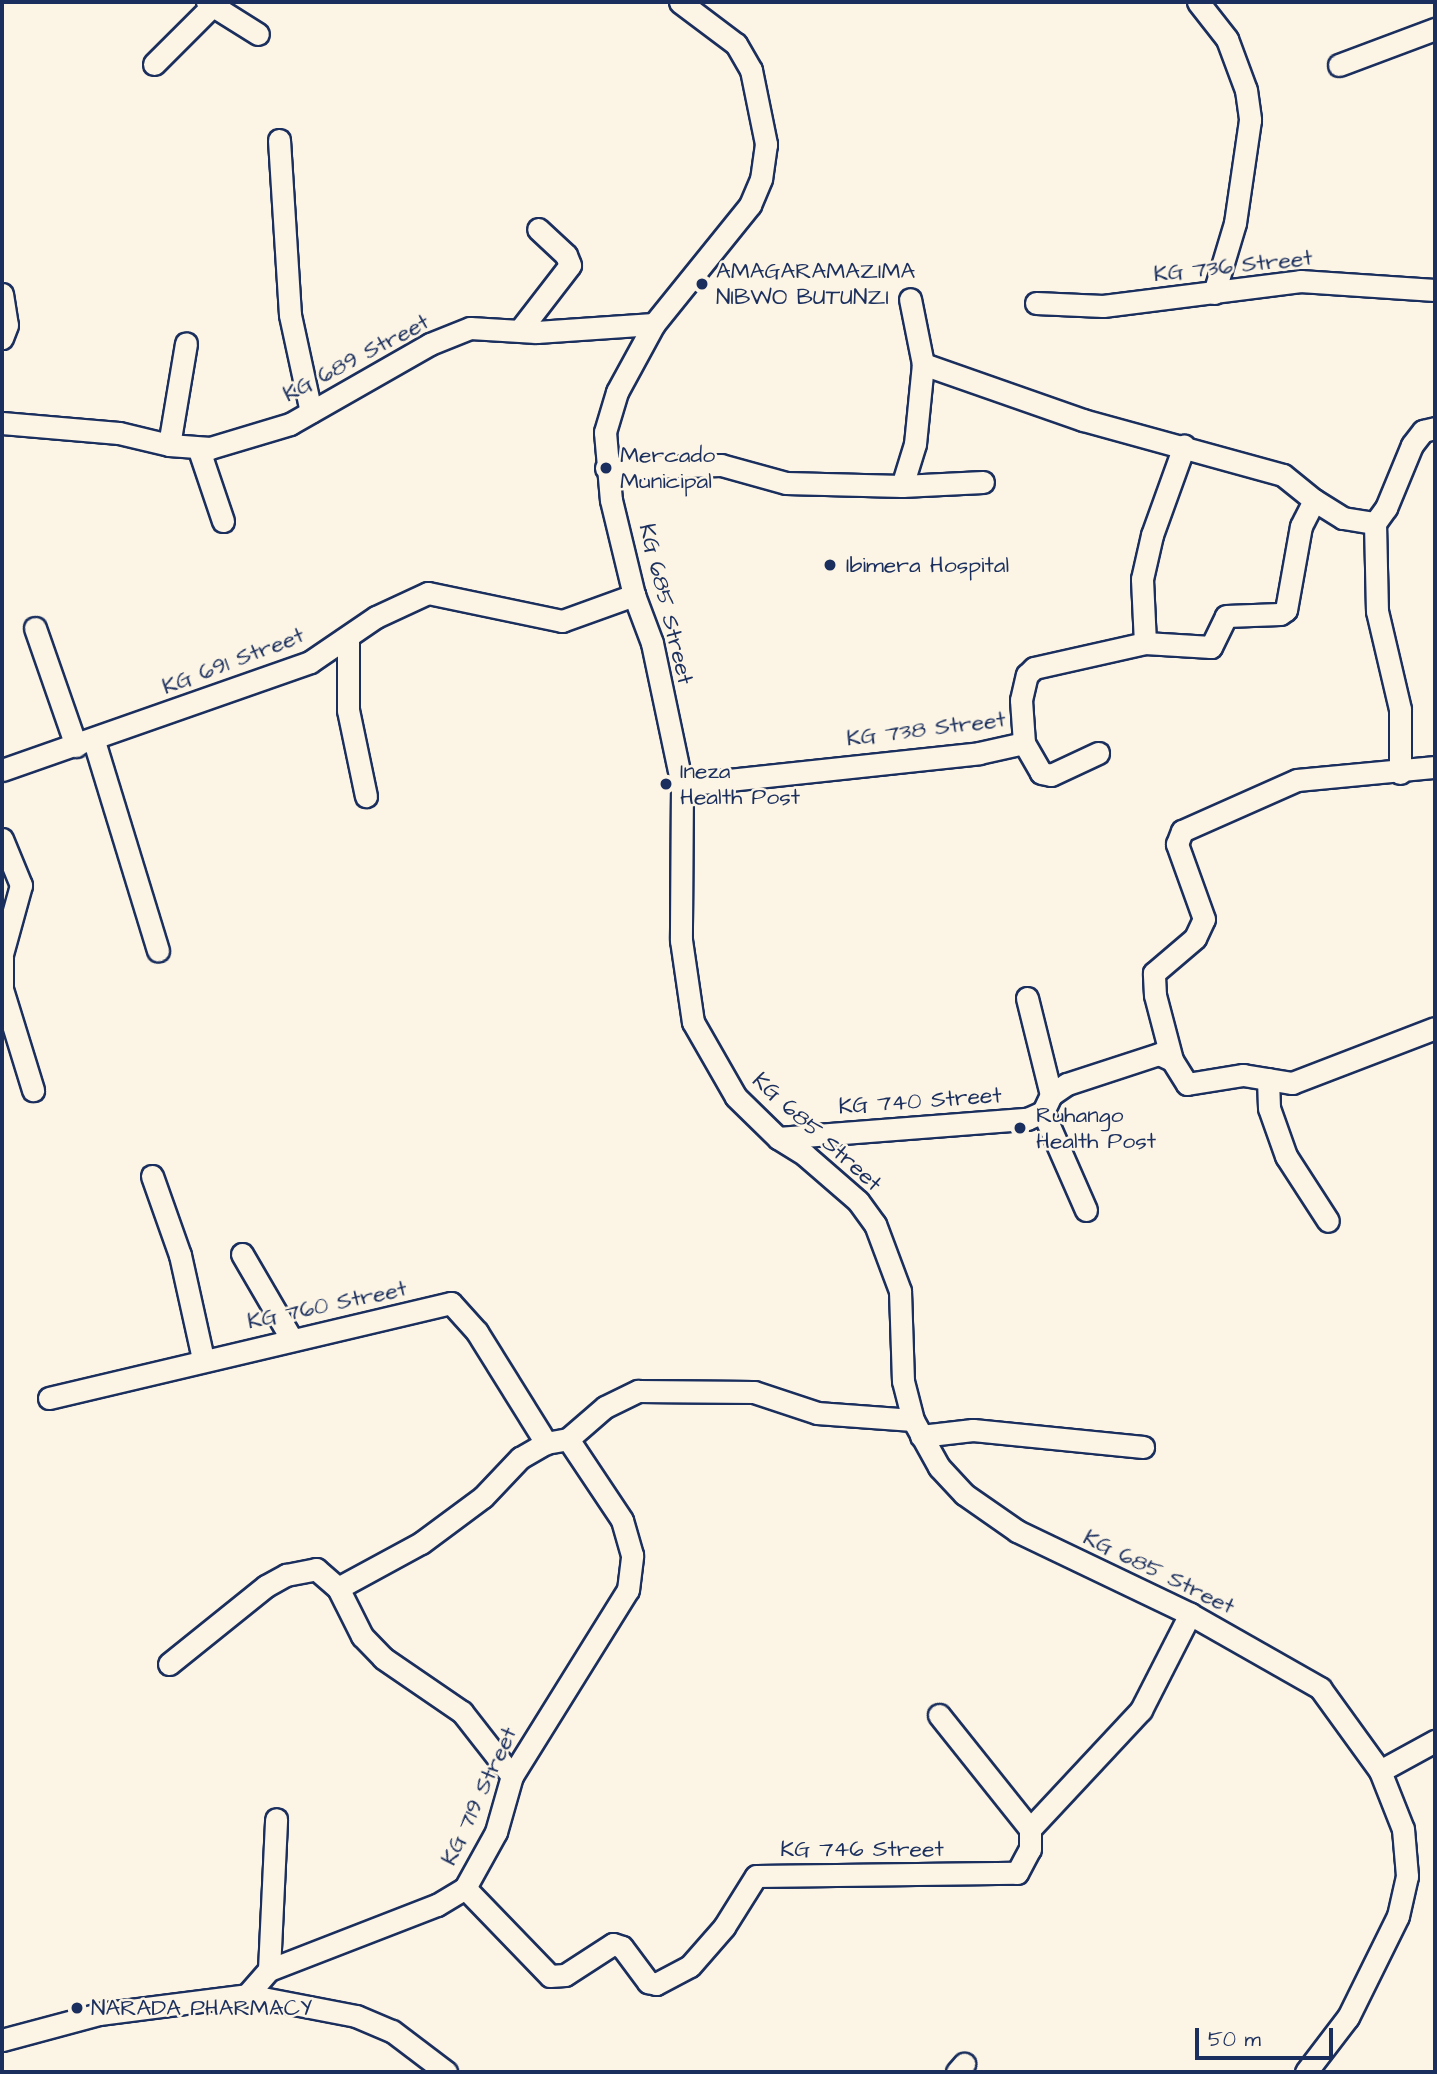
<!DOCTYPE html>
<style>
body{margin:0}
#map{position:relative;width:1437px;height:2074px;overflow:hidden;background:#fcf5e5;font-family:"Architects Daughter",sans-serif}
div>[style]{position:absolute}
.roads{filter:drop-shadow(2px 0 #1b2f5e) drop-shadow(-2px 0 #1b2f5e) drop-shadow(0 2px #1b2f5e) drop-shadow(0 -2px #1b2f5e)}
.street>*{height:21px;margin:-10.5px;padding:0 10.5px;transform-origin:10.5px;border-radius:10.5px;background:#fcf5e5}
.dots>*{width:19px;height:19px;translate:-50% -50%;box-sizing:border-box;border:4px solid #fcf5e5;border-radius:50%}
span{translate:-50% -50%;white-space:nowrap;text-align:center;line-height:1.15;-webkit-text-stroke:5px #fcf5e5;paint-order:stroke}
.street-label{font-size:23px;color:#1b2f5e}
.poi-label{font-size:23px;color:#1b2f5e}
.left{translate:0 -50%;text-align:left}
.frame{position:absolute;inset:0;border:4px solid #1b2f5e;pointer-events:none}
.scale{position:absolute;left:1195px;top:2028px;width:138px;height:32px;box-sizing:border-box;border:4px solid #1b2f5e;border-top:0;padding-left:9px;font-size:21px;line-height:24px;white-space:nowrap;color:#1b2f5e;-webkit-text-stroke:5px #fcf5e5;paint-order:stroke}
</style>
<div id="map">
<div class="roads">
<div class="street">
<div style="left:207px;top:2px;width:60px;rotate:32.1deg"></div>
<div style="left:680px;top:2px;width:70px;rotate:36.9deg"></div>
<div style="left:736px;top:44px;width:30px;rotate:60deg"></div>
<div style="left:751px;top:70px;width:76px;rotate:78.5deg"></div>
<div style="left:766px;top:144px;width:35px;rotate:98deg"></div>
<div style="left:761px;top:179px;width:28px;rotate:113deg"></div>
<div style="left:750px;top:205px;width:153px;rotate:128.9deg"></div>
<div style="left:654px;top:324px;width:77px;rotate:118.6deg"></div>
<div style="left:617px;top:392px;width:42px;rotate:106.7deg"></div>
<div style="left:605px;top:432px;width:68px;rotate:85deg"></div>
<div style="left:611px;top:500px;width:98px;rotate:76.4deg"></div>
<div style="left:634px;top:595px;width:51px;rotate:69.4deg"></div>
<div style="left:652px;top:643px;width:145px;rotate:78.1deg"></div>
<div style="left:682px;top:785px;width:155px;rotate:90.4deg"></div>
<div style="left:681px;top:940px;width:83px;rotate:81.7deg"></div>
<div style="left:693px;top:1022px;width:86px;rotate:60.2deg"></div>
<div style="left:736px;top:1097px;width:59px;rotate:44.3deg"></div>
<div style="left:778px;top:1138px;width:32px;rotate:32deg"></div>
<div style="left:805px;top:1155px;width:70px;rotate:41deg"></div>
<div style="left:858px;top:1201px;width:29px;rotate:54deg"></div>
<div style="left:875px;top:1224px;width:72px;rotate:69.5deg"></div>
<div style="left:900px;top:1291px;width:90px;rotate:88.1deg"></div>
<div style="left:903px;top:1381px;width:40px;rotate:75.6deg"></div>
<div style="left:913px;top:1420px;width:54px;rotate:61deg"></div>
<div style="left:939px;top:1467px;width:37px;rotate:47deg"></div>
<div style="left:964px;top:1494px;width:65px;rotate:34.9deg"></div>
<div style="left:1017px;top:1531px;width:192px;rotate:25.6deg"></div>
<div style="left:1190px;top:1614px;width:150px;rotate:29.6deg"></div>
<div style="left:1320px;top:1688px;width:102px;rotate:54.1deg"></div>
<div style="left:1380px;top:1771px;width:62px;rotate:68.4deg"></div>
<div style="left:1403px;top:1829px;width:47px;rotate:85.1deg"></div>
<div style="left:1407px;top:1876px;width:41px;rotate:102.7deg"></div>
<div style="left:1398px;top:1916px;width:113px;rotate:116.3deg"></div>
<div style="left:1348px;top:2017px;width:69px;rotate:127.4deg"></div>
<div style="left:1198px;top:2px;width:47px;rotate:51.9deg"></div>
<div style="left:1227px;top:39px;width:54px;rotate:69.6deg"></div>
<div style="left:1246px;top:90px;width:30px;rotate:82deg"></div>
<div style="left:1250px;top:120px;width:104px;rotate:98.3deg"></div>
<div style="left:1235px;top:223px;width:73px;rotate:106.7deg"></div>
<div style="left:154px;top:64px;width:83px;rotate:-45deg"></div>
<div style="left:1339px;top:65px;width:103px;rotate:-20.6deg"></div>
<div style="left:279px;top:140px;width:175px;rotate:86.4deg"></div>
<div style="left:290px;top:315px;width:99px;rotate:77.8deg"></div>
<div style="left:2px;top:294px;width:31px;rotate:81deg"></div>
<div style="left:7px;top:325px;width:14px;rotate:111deg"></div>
<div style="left:1036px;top:303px;width:67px;rotate:2.6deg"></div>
<div style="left:1103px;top:306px;width:199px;rotate:-7.2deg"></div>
<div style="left:1300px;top:281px;width:135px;rotate:3.8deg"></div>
<div style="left:520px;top:330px;width:82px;rotate:-52.4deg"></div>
<div style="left:570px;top:265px;width:11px;rotate:-112deg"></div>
<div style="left:566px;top:255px;width:38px;rotate:-137deg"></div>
<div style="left:923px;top:364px;width:170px;rotate:19.3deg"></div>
<div style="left:1083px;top:420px;width:207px;rotate:15.4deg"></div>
<div style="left:1283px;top:475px;width:40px;rotate:39deg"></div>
<div style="left:2px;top:423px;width:117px;rotate:4.9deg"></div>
<div style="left:119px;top:433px;width:51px;rotate:13.5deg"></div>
<div style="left:169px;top:445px;width:41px;rotate:4.2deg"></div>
<div style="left:210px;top:448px;width:84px;rotate:-16.7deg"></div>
<div style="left:290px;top:424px;width:161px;rotate:-29.7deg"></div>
<div style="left:430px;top:344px;width:43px;rotate:-21.8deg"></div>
<div style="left:470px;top:328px;width:66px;rotate:3.5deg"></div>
<div style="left:536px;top:332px;width:118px;rotate:-3.9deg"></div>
<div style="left:169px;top:445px;width:103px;rotate:-80.5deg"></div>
<div style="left:199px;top:450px;width:75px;rotate:71.3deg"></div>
<div style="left:606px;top:468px;width:115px;rotate:-1.5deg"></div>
<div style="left:721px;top:465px;width:67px;rotate:15.5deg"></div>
<div style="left:786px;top:483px;width:116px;rotate:1.5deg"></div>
<div style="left:902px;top:486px;width:44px;rotate:-72.8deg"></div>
<div style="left:915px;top:444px;width:80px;rotate:-84.3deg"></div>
<div style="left:923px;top:364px;width:66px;rotate:-101.3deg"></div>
<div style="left:902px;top:486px;width:81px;rotate:-2.8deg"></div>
<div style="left:1375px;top:523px;width:88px;rotate:88.7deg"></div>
<div style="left:1377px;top:611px;width:101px;rotate:76.8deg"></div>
<div style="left:1400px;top:709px;width:64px;rotate:90deg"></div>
<div style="left:35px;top:628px;width:125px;rotate:70.8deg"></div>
<div style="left:348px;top:640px;width:70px;rotate:90deg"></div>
<div style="left:348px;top:710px;width:88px;rotate:78.2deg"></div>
<div style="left:1145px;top:643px;width:64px;rotate:-92.7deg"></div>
<div style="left:1142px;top:579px;width:45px;rotate:-77.2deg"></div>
<div style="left:1152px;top:535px;width:95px;rotate:-70.2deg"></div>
<div style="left:94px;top:741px;width:219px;rotate:73deg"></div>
<div style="left:1024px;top:743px;width:34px;rotate:60deg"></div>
<div style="left:1041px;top:773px;width:10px;rotate:11deg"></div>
<div style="left:1051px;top:775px;width:52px;rotate:-25.1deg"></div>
<div style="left:2px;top:770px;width:326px;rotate:-19.3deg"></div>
<div style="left:310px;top:662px;width:80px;rotate:-34.3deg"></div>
<div style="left:376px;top:617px;width:57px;rotate:-24.8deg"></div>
<div style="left:428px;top:593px;width:137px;rotate:11.8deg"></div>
<div style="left:562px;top:621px;width:77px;rotate:-19.9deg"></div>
<div style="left:682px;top:785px;width:299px;rotate:-6.1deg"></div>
<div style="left:979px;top:753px;width:46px;rotate:-12.5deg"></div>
<div style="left:1024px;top:743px;width:43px;rotate:-94deg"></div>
<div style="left:1021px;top:700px;width:26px;rotate:-77deg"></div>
<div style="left:1027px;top:675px;width:10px;rotate:-45deg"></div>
<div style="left:1034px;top:668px;width:114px;rotate:-12.7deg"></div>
<div style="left:1145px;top:643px;width:66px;rotate:3.5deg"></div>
<div style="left:1211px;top:647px;width:34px;rotate:-64deg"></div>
<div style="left:1226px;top:616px;width:54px;rotate:-2.1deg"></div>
<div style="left:1280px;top:614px;width:7px;rotate:-34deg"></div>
<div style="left:1286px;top:610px;width:85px;rotate:-79.9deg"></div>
<div style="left:1301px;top:526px;width:29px;rotate:-63deg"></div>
<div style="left:1314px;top:500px;width:34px;rotate:32deg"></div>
<div style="left:1343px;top:518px;width:32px;rotate:9deg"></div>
<div style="left:1375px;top:523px;width:19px;rotate:-54deg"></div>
<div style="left:1386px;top:508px;width:68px;rotate:-67.6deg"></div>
<div style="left:1412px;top:445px;width:18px;rotate:-52deg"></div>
<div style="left:1423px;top:431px;width:12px;rotate:-14deg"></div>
<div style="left:2px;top:839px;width:50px;rotate:67.6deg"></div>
<div style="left:21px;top:885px;width:72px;rotate:105.4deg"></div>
<div style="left:2px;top:957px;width:32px;rotate:90deg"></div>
<div style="left:2px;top:989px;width:106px;rotate:72.9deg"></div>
<div style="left:1027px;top:998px;width:100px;rotate:76.1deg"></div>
<div style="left:1172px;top:1060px;width:67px;rotate:-104.7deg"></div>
<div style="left:1155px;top:995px;width:22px;rotate:-93deg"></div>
<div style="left:1154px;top:973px;width:54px;rotate:-40.5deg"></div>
<div style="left:1195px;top:938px;width:21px;rotate:-65deg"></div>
<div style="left:1204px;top:919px;width:80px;rotate:-109.8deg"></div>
<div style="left:1177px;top:844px;width:14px;rotate:-69deg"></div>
<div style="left:1182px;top:831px;width:126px;rotate:-23.9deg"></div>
<div style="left:1297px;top:780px;width:139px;rotate:-5.4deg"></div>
<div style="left:1268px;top:1079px;width:29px;rotate:88deg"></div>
<div style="left:1269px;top:1108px;width:51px;rotate:70.5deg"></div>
<div style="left:1286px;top:1156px;width:77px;rotate:57.1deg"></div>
<div style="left:1043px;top:1112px;width:107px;rotate:66.3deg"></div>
<div style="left:778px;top:1138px;width:250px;rotate:-4.4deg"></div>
<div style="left:1027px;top:1119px;width:17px;rotate:-24deg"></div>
<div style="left:1043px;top:1112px;width:19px;rotate:-65deg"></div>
<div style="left:1051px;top:1095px;width:19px;rotate:-35deg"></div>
<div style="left:1067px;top:1084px;width:97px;rotate:-18.1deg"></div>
<div style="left:1159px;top:1054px;width:14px;rotate:25deg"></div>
<div style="left:1172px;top:1060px;width:28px;rotate:58deg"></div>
<div style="left:1187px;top:1084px;width:57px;rotate:-9.1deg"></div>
<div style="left:1243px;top:1075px;width:50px;rotate:9.3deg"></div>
<div style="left:1292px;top:1083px;width:153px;rotate:-21deg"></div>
<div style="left:152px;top:1176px;width:84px;rotate:70.5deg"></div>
<div style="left:180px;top:1255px;width:107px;rotate:77.5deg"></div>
<div style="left:242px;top:1254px;width:99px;rotate:59.8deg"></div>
<div style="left:49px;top:1398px;width:413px;rotate:-13.3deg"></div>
<div style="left:451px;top:1303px;width:39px;rotate:48deg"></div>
<div style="left:477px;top:1332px;width:131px;rotate:58.1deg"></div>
<div style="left:921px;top:1436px;width:52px;rotate:-6.6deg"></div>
<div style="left:973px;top:1430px;width:171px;rotate:5.7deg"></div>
<div style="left:338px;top:1588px;width:54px;rotate:63.4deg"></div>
<div style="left:362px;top:1636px;width:30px;rotate:46deg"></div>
<div style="left:383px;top:1658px;width:96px;rotate:34.4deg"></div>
<div style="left:462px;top:1712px;width:81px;rotate:52deg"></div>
<div style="left:169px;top:1664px;width:124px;rotate:-38.8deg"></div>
<div style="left:266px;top:1586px;width:23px;rotate:-29deg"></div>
<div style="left:286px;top:1575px;width:31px;rotate:-11deg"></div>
<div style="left:316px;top:1569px;width:29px;rotate:41deg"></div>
<div style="left:338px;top:1588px;width:94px;rotate:-28.5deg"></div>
<div style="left:421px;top:1543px;width:77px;rotate:-36.6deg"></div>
<div style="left:483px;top:1497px;width:54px;rotate:-46.5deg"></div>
<div style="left:520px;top:1458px;width:30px;rotate:-30deg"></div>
<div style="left:546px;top:1443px;width:22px;rotate:-10deg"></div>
<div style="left:568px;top:1439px;width:49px;rotate:-40.9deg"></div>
<div style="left:605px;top:1407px;width:37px;rotate:-26deg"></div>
<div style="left:638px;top:1391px;width:116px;rotate:0.5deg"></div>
<div style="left:754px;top:1392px;width:66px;rotate:18.4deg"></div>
<div style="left:817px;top:1413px;width:96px;rotate:4.2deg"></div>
<div style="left:939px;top:1715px;width:146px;rotate:51.4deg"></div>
<div style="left:1380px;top:1771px;width:63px;rotate:-28.6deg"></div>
<div style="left:465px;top:1888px;width:122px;rotate:46deg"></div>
<div style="left:550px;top:1976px;width:15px;rotate:-4deg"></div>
<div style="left:565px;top:1975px;width:57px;rotate:-32.9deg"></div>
<div style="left:613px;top:1944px;width:9px;rotate:18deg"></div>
<div style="left:622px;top:1947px;width:44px;rotate:53.4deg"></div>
<div style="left:648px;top:1982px;width:8px;rotate:14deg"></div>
<div style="left:656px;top:1984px;width:38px;rotate:-28deg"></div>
<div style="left:690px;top:1966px;width:52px;rotate:-48.9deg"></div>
<div style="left:724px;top:1927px;width:60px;rotate:-57.9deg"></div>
<div style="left:756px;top:1876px;width:261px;rotate:-0.7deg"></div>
<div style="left:1017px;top:1873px;width:27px;rotate:-62deg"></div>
<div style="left:1030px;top:1849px;width:20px;rotate:-90deg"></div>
<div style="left:1030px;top:1829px;width:163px;rotate:-47deg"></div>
<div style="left:1141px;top:1710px;width:108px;rotate:-63deg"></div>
<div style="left:269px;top:1970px;width:151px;rotate:-87.3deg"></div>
<div style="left:247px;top:1995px;width:33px;rotate:-49deg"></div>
<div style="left:269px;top:1970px;width:180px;rotate:-21.2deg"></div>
<div style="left:437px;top:1905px;width:33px;rotate:-31deg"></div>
<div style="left:465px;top:1888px;width:64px;rotate:-61deg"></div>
<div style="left:496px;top:1832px;width:58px;rotate:-74.1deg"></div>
<div style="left:512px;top:1776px;width:219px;rotate:-58.1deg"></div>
<div style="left:628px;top:1590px;width:35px;rotate:-83deg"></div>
<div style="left:632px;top:1555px;width:36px;rotate:-106deg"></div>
<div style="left:622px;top:1520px;width:97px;rotate:-123.7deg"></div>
<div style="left:2px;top:2040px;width:100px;rotate:-15deg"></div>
<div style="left:99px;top:2014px;width:149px;rotate:-7.3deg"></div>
<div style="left:247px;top:1995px;width:111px;rotate:10.9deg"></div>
<div style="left:356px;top:2016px;width:39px;rotate:23deg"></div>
<div style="left:392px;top:2031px;width:68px;rotate:37.2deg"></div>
<div style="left:957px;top:2072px;width:11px;rotate:-49deg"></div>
</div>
</div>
<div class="dots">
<div style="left:702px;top:284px;background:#1b2f5e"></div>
<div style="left:606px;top:468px;background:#1b2f5e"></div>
<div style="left:830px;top:565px;background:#1b2f5e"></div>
<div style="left:666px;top:784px;background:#1b2f5e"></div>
<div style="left:1020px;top:1128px;background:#1b2f5e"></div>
<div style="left:77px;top:2008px;background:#1b2f5e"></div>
</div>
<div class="street-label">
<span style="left:1233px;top:266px;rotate:-6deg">KG 736 Street</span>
<span style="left:356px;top:358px;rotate:-28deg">KG 689 Street</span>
<span style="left:666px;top:604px;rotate:76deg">KG 685 Street</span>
<span style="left:233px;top:661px;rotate:-21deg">KG 691 Street</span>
<span style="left:926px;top:729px;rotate:-7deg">KG 738 Street</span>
<span style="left:920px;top:1101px;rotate:-4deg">KG 740 Street</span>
<span style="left:817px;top:1132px;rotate:42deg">KG 685 Street</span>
<span style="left:327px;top:1305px;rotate:-12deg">KG 760 Street</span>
<span style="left:1159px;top:1572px;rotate:26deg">KG 685 Street</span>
<span style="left:479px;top:1796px;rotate:-65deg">KG 719 Street</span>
<span style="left:862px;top:1849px">KG 746 Street</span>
</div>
<div class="poi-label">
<span class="left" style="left:716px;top:284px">AMAGARAMAZIMA<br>NIBWO BUTUNZI</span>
<span class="left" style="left:620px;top:468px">Mercado<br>Municipal</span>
<span class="left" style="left:846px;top:565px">Ibimera Hospital</span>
<span class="left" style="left:680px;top:784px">Ineza<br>Health Post</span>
<span class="left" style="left:1036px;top:1128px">Ruhango<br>Health Post</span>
<span class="left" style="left:91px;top:2008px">NARADA PHARMACY</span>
</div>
<div class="frame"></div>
<div class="scale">50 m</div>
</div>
